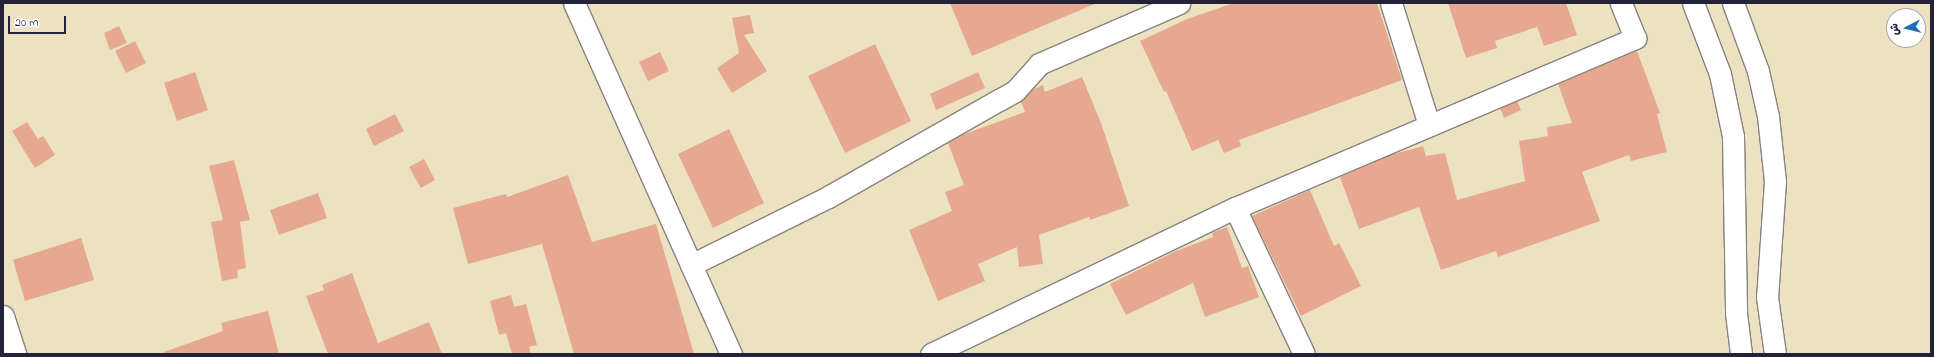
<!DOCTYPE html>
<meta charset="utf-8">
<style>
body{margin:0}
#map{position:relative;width:1934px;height:357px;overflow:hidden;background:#ece2c2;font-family:"Indie Flower","Playpen Sans Arabic",sans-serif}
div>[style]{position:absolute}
.building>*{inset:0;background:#e6a98f}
.roads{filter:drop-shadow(1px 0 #87827e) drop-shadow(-1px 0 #87827e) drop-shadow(0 1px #87827e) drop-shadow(0 -1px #87827e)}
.minor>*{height:21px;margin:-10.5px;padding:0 10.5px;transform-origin:10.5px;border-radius:10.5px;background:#fff}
span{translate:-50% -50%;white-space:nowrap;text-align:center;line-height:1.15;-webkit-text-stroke:3px #fff;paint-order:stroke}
.frame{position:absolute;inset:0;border:4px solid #22223b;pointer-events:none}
.north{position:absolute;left:1886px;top:8px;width:40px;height:40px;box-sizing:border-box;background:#fff;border:1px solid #a7a7b1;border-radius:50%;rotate:263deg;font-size:11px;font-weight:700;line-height:16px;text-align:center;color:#22223b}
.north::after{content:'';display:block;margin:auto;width:14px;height:18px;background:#1f6fb2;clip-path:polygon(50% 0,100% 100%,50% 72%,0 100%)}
.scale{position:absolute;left:8px;top:16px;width:58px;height:18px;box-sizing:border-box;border:2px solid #22223b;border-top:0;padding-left:5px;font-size:12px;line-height:14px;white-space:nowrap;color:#22223b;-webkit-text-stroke:3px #fff;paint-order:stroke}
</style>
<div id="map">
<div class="building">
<div style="clip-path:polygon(950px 3px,1097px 3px,972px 56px)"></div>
<div style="clip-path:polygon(1234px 3px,1377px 3px,1402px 80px,1239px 140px,1241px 146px,1224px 153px,1218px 140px,1192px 151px,1166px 91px,1164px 92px,1140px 41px,1187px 19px)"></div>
<div style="clip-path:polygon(1448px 3px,1566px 3px,1577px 35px,1544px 46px,1537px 27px,1495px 41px,1497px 48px,1466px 58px)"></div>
<div style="clip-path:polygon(750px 15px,754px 33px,744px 35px,767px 71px,732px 93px,717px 68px,739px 53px,732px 18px)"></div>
<div style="clip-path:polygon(119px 26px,127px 43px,110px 50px,104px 33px)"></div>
<div style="clip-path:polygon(135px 41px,146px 63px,126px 73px,115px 51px)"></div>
<div style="clip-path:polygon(875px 44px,911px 121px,845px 153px,808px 76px)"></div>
<div style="clip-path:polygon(1637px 51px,1660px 113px,1657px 114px,1667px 152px,1631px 161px,1629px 155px,1582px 172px,1600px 221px,1498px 257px,1496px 251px,1441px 270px,1419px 207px,1359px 229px,1340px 177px,1391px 155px,1423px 146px,1426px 156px,1445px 153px,1457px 200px,1525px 181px,1519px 141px,1548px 136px,1547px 127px,1572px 123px,1558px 84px)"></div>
<div style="clip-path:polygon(660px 52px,669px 71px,648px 81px,639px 62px)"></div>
<div style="clip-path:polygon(195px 72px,208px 110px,177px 121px,164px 83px)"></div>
<div style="clip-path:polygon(978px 72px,985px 88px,936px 110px,930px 94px)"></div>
<div style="clip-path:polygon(1082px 77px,1101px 123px,1129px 206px,1090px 220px,1089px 217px,1039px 235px,1043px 264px,1019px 267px,1017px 247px,978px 264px,985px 281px,938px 301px,909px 230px,952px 211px,945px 192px,964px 185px,948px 143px,962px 135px,1025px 112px,1021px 102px,1032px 90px,1043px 85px,1045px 92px)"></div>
<div style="clip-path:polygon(1517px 101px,1521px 110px,1504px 118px,1500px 108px)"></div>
<div style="clip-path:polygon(395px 114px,404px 131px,374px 146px,366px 129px)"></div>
<div style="clip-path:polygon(27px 122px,38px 139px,43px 136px,55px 155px,35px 168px,12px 131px)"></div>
<div style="clip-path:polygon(729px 129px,764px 203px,713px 228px,678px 154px)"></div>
<div style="clip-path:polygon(424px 159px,435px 180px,421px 188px,409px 167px)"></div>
<div style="clip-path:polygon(234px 160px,250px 220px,240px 222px,246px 268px,237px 270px,238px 278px,222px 281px,211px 222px,223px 220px,209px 166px)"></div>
<div style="clip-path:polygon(568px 175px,592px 242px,656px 224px,694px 354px,574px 354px,542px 244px,468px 264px,453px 208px,506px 194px,507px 197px)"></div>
<div style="clip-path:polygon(1310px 190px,1334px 246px,1339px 243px,1361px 286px,1301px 316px,1252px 216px)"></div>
<div style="clip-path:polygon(318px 193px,327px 218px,279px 235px,270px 210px)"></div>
<div style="clip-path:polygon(1227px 227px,1242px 268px,1248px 266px,1259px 297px,1205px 317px,1193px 283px,1126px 315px,1110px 284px,1174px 252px,1213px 237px,1212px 233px)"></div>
<div style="clip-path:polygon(81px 238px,94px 280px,25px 301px,13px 260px)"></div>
<div style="clip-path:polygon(352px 273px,378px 343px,429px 322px,442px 354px,328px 354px,306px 296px,324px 290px,322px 285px)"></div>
<div style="clip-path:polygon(511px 295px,514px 307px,526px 304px,537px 345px,529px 347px,531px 354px,512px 354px,506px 333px,499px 335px,490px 301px)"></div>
<div style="clip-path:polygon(268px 311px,279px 354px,165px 354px,164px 352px,223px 331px,221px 323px)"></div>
</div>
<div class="roads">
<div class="minor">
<div style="left:574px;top:3px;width:385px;rotate:65.9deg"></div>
<div style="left:1391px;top:3px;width:128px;rotate:72.7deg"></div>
<div style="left:1693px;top:3px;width:76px;rotate:69.2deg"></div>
<div style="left:1720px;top:74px;width:63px;rotate:78.2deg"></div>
<div style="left:1733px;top:136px;width:177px;rotate:89deg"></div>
<div style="left:1736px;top:313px;width:41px;rotate:83deg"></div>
<div style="left:1733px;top:3px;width:72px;rotate:69.8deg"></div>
<div style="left:1758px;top:71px;width:46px;rotate:77.5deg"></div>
<div style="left:1768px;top:116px;width:65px;rotate:83.9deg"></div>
<div style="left:1775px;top:181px;width:116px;rotate:93.9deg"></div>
<div style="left:1767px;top:297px;width:58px;rotate:82deg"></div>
<div style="left:691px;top:265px;width:153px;rotate:-26.4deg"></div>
<div style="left:828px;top:197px;width:197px;rotate:-29.6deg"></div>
<div style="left:999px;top:100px;width:18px;rotate:-29deg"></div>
<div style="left:1015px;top:91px;width:36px;rotate:-48deg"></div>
<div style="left:1039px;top:64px;width:153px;rotate:-23.5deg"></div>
<div style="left:3px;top:316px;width:40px;rotate:72deg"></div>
<div style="left:931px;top:354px;width:337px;rotate:-25.7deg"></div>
<div style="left:1304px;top:354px;width:161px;rotate:-115.3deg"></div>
<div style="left:1235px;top:208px;width:435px;rotate:-23deg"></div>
<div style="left:1635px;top:38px;width:38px;rotate:-112deg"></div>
</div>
</div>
<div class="frame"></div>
<div class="north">ش</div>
<div class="scale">20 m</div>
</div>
